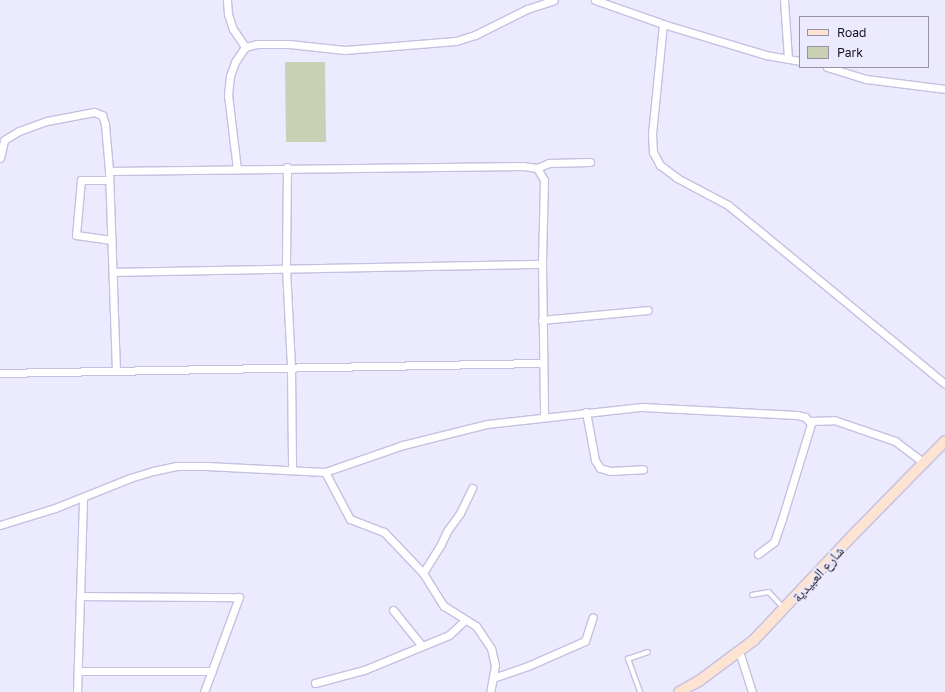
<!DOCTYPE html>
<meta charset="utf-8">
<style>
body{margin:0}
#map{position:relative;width:945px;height:692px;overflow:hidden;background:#eceafe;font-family:"Golos Text","Noto Naskh Arabic",sans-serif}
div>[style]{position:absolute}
.green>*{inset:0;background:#cad0b4}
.roads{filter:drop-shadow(1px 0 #c4c0e1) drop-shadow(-1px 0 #c4c0e1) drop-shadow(0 1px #c4c0e1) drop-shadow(0 -1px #c4c0e1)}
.lane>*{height:3.5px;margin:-1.75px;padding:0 1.75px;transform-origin:1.75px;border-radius:1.75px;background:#fff}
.street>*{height:7px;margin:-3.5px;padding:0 3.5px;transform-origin:3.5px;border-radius:3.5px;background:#fff}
.secondary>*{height:10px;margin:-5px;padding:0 5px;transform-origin:5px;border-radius:5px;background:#fce3d2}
span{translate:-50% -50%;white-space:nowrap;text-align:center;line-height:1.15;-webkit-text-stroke:4px #eceafe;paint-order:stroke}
.street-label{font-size:14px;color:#14131e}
.legend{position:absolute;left:799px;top:16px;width:130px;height:52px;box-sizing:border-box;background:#eceafe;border:1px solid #9694a4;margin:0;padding:5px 7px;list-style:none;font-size:12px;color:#14131e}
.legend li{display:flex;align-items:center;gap:8px;height:20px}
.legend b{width:20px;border:1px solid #9694a4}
</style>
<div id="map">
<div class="green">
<div style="clip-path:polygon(285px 62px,325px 62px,326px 142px,286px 142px)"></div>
</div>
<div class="roads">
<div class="lane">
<div style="left:752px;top:595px;width:17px;rotate:-10deg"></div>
<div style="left:769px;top:592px;width:21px;rotate:47deg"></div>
<div style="left:640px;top:692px;width:35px;rotate:-110deg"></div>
<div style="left:628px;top:659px;width:21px;rotate:-19deg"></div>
</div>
<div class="street">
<div style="left:227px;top:0;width:14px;rotate:86deg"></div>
<div style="left:228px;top:14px;width:16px;rotate:72deg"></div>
<div style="left:233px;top:29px;width:22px;rotate:56deg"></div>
<div style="left:595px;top:0;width:72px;rotate:19.4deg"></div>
<div style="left:663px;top:24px;width:108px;rotate:16.8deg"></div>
<div style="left:766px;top:55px;width:35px;rotate:10deg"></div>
<div style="left:784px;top:0;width:59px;rotate:86.1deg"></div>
<div style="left:663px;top:24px;width:111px;rotate:95.7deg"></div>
<div style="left:652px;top:134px;width:18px;rotate:87deg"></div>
<div style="left:653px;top:152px;width:15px;rotate:62deg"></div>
<div style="left:660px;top:165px;width:21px;rotate:37deg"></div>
<div style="left:677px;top:178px;width:58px;rotate:27.9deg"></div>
<div style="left:728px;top:205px;width:281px;rotate:39.5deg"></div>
<div style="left:827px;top:67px;width:41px;rotate:17.1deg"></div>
<div style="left:866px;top:79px;width:80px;rotate:7.2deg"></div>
<div style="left:0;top:158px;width:18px;rotate:-77deg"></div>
<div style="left:4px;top:140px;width:17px;rotate:-31deg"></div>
<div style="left:19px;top:131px;width:30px;rotate:-20deg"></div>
<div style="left:47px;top:121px;width:48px;rotate:-10.8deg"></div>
<div style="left:94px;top:112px;width:9px;rotate:21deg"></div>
<div style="left:102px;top:115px;width:9px;rotate:72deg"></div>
<div style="left:105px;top:124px;width:47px;rotate:85.1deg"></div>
<div style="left:109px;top:171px;width:200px;rotate:88deg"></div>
<div style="left:287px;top:167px;width:101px;rotate:90.6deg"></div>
<div style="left:286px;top:268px;width:99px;rotate:87.1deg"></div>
<div style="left:291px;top:367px;width:103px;rotate:89.4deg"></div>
<div style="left:537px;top:168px;width:13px;rotate:-23deg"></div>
<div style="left:549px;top:163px;width:41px;rotate:-1.4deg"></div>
<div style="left:237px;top:169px;width:75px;rotate:-96.9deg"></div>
<div style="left:228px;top:95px;width:19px;rotate:-84deg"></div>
<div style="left:230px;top:76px;width:15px;rotate:-70deg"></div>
<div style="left:235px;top:62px;width:18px;rotate:-56deg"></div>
<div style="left:245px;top:47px;width:12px;rotate:-14deg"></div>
<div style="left:257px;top:44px;width:32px"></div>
<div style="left:289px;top:44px;width:56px;rotate:6.1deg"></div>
<div style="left:345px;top:50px;width:111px;rotate:-4.6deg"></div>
<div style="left:456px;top:41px;width:20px;rotate:-18deg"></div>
<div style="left:475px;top:35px;width:58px;rotate:-26.6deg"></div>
<div style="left:527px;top:9px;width:28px;rotate:-18deg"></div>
<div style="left:109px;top:171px;width:414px;rotate:-0.7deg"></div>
<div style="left:523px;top:166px;width:14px;rotate:8deg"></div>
<div style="left:537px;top:168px;width:14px;rotate:60deg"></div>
<div style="left:544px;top:180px;width:84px;rotate:91.4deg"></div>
<div style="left:542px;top:264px;width:152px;rotate:89.2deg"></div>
<div style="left:109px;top:180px;width:28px;rotate:180deg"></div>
<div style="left:81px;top:180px;width:55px;rotate:95.2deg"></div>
<div style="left:76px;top:235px;width:36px;rotate:8deg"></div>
<div style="left:113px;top:272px;width:429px;rotate:-1.1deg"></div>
<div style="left:542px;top:320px;width:106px;rotate:-5.4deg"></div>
<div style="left:0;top:373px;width:542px;rotate:-1.06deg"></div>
<div style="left:586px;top:412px;width:49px;rotate:79.4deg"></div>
<div style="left:595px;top:460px;width:9px;rotate:58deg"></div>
<div style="left:600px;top:468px;width:10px;rotate:17deg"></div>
<div style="left:610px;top:471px;width:33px;rotate:-3deg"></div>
<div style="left:810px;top:421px;width:24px;rotate:-2deg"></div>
<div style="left:834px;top:420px;width:65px;rotate:19deg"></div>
<div style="left:895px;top:441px;width:36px;rotate:37deg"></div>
<div style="left:325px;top:472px;width:53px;rotate:62deg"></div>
<div style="left:350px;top:519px;width:36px;rotate:21deg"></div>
<div style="left:384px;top:532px;width:57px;rotate:46.4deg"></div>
<div style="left:423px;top:573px;width:39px;rotate:58deg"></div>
<div style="left:444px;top:606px;width:38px;rotate:32deg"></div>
<div style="left:476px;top:626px;width:27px;rotate:56deg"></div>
<div style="left:491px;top:648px;width:17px;rotate:77deg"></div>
<div style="left:495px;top:665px;width:27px;rotate:100deg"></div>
<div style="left:0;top:525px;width:58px;rotate:-17.2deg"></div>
<div style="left:55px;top:508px;width:81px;rotate:-21.8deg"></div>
<div style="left:130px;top:478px;width:24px;rotate:-17deg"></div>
<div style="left:153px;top:471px;width:24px;rotate:-12deg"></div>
<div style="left:176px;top:466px;width:30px"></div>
<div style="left:206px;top:466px;width:119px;rotate:2.9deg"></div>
<div style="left:325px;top:472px;width:83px;rotate:-19.1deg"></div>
<div style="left:403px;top:445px;width:87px;rotate:-14deg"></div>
<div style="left:487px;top:424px;width:156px;rotate:-6.3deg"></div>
<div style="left:642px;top:407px;width:155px;rotate:3deg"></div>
<div style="left:797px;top:415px;width:8px;rotate:14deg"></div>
<div style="left:805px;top:417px;width:9px;rotate:49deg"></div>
<div style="left:811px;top:424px;width:99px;rotate:107deg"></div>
<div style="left:782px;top:519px;width:24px;rotate:109deg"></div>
<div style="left:774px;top:542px;width:20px;rotate:143deg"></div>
<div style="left:423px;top:573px;width:34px;rotate:-58deg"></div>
<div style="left:441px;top:544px;width:14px;rotate:-65deg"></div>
<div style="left:447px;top:531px;width:22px;rotate:-54deg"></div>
<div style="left:460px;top:513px;width:28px;rotate:-64deg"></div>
<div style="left:80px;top:596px;width:159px;rotate:0.4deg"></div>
<div style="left:239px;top:597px;width:101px;rotate:110.2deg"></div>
<div style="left:393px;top:610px;width:46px;rotate:51.1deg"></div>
<div style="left:739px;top:651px;width:43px;rotate:72.4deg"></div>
<div style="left:78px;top:671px;width:134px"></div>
<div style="left:493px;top:678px;width:37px;rotate:-19deg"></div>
<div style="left:528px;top:666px;width:62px;rotate:-23.7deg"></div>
<div style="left:585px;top:641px;width:25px;rotate:-72deg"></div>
<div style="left:315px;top:683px;width:51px;rotate:-14.9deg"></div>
<div style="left:364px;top:670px;width:92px;rotate:-22.4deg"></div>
<div style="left:449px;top:635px;width:22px;rotate:-43deg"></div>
<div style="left:77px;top:692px;width:194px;rotate:-88.2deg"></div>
</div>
<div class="secondary">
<div style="left:679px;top:692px;width:23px;rotate:-29deg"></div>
<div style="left:699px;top:681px;width:69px;rotate:-36.7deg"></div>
<div style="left:754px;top:640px;width:143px;rotate:-46.7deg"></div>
<div style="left:852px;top:536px;width:133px;rotate:-45.6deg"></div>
</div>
</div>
<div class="street-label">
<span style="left:818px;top:574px;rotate:-48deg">شارع العبيدية</span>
</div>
<ul class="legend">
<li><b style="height:5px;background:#fce3d2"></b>Road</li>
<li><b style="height:11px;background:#cad0b4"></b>Park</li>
</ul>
</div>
